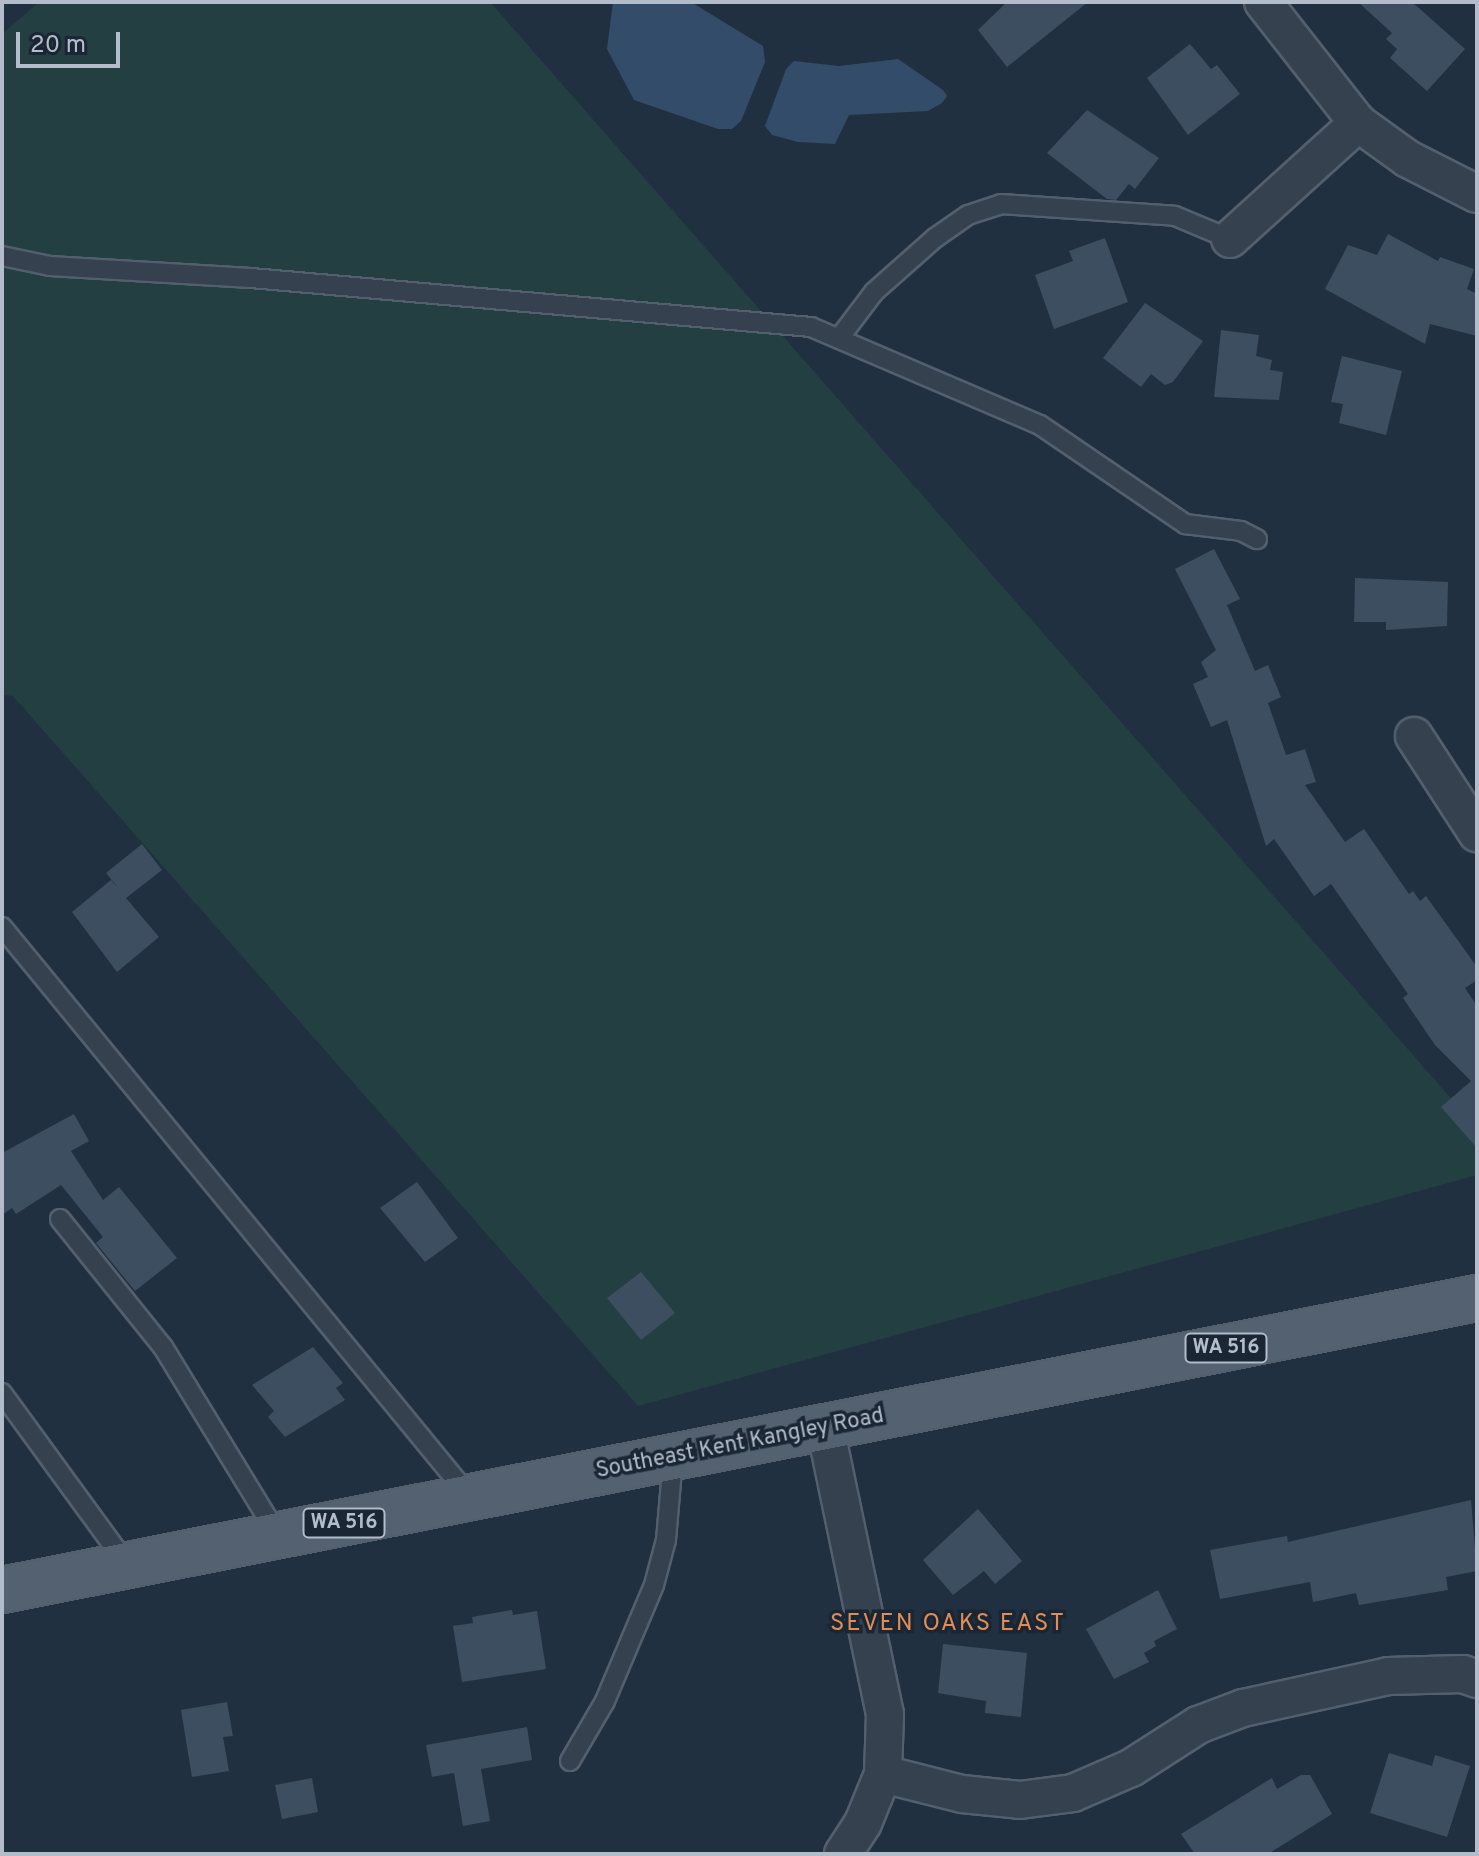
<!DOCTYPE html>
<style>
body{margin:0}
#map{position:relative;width:1479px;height:1856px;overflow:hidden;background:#213040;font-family:Overpass,sans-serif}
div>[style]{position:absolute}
.green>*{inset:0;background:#233f41}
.water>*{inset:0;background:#334c69}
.building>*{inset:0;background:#3d4e60}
.roads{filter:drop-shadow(2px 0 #545f6e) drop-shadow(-2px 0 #545f6e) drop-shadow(0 2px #545f6e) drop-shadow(0 -2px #545f6e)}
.lane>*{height:18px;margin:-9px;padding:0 9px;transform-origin:9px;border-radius:9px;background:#364150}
.street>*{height:36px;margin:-18px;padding:0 18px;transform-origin:18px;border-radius:18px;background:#364150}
.primary>*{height:44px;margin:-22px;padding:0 22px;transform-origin:22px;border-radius:22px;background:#536170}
span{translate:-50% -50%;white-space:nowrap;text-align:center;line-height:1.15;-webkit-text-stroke:7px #1b2635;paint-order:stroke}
.shield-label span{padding:2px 6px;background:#1b2635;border:2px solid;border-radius:6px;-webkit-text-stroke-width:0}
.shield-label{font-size:20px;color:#b2bccb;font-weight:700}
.street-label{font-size:22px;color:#b2bccb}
.neighbourhood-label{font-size:24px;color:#e08e58;letter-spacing:2px}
.frame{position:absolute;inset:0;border:4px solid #b2bccb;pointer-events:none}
.scale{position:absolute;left:16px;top:32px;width:104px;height:36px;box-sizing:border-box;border:4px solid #b2bccb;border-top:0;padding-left:10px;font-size:24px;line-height:28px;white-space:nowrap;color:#b2bccb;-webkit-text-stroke:6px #1b2635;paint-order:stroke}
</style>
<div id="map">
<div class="green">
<div style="clip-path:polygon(39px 2px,490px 2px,1477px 1128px,1477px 1175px,638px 1406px,13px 696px,2px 695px,2px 34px)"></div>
</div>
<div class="water">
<div style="clip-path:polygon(613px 2px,691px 2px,763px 46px,765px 62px,741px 121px,732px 129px,718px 129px,634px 100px,607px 49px)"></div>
<div style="clip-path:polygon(898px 59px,943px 90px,947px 96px,942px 103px,928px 111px,849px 115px,835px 144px,798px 142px,772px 135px,765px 126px,786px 69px,794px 61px,839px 66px)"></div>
</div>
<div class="building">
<div style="clip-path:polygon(1007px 2px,1088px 2px,1007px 67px,978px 30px)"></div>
<div style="clip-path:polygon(1358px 2px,1412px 2px,1465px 49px,1427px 91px,1390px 58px,1397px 49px,1386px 39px,1392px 33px)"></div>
<div style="clip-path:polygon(1190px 44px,1211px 69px,1217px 65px,1240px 94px,1188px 135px,1147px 78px)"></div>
<div style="clip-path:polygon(1087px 110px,1159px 158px,1135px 189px,1129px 184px,1116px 200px,1107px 199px,1047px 153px)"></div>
<div style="clip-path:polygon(1388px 234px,1438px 261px,1440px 257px,1474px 269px,1467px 289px,1477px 294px,1477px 336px,1430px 324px,1425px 344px,1325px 289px,1348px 245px,1377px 255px)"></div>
<div style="clip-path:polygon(1105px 238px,1128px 302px,1054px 329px,1035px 275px,1073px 261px,1069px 251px)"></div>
<div style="clip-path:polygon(1145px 303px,1203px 341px,1173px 382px,1165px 385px,1151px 374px,1141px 387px,1103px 358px)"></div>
<div style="clip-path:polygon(1221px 330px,1259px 335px,1256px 356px,1272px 360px,1270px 370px,1283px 372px,1279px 400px,1214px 397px)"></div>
<div style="clip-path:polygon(1342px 356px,1402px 371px,1386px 435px,1339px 423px,1343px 404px,1331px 402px)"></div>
<div style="clip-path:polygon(1214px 549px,1240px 599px,1227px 605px,1255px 671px,1268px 665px,1281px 697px,1268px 703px,1286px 755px,1305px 749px,1316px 782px,1305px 785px,1345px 842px,1364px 829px,1409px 894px,1413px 891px,1420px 901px,1426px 896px,1477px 967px,1477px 980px,1465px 988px,1477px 1006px,1477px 1148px,1441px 1107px,1471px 1081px,1435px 1045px,1403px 998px,1408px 994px,1331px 884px,1314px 896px,1274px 839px,1266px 846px,1227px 720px,1211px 727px,1193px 684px,1208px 677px,1201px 662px,1216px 650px,1175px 569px)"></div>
<div style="clip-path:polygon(1355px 578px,1448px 582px,1447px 626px,1386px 630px,1386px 622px,1354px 622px)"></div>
<div style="clip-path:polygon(142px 844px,162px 870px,126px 898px,159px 937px,117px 972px,72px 912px,111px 880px,120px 890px,106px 873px)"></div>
<div style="clip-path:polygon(74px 1114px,89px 1141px,71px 1151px,103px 1200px,119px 1187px,177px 1258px,135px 1291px,96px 1243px,103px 1237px,61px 1185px,16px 1214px,12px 1208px,2px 1215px,2px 1153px)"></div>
<div style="clip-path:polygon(417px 1182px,458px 1238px,425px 1262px,380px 1208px)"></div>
<div style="clip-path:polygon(641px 1272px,675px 1313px,641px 1340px,607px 1298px)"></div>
<div style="clip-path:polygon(313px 1347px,343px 1383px,336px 1388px,345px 1400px,285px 1437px,268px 1417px,274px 1411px,252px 1385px)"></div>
<div style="clip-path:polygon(1471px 1500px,1477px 1571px,1446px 1577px,1448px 1590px,1359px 1605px,1356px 1593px,1313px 1602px,1310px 1582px,1220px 1599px,1210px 1550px,1287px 1536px,1288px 1542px)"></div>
<div style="clip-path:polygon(978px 1509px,1022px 1561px,995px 1584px,984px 1571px,953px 1595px,923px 1560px)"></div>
<div style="clip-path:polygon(1158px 1590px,1177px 1629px,1154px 1641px,1156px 1646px,1144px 1653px,1149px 1662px,1114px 1679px,1086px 1629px)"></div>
<div style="clip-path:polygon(512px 1610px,513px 1615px,537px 1611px,546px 1669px,462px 1682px,453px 1626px,473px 1623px,472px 1617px)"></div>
<div style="clip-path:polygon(943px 1644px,1027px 1653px,1021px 1717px,985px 1713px,986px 1701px,938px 1693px)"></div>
<div style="clip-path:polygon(227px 1702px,233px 1736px,223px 1737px,229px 1771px,192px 1777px,181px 1710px)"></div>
<div style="clip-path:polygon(527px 1727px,532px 1760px,481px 1769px,490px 1821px,463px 1826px,454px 1773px,432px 1777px,426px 1745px)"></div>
<div style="clip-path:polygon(1389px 1753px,1432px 1766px,1435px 1755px,1470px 1766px,1447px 1837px,1370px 1813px)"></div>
<div style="clip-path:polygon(1301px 1775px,1310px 1775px,1332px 1814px,1268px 1854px,1195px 1854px,1181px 1834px,1272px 1778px,1277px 1789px)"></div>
<div style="clip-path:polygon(312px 1778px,318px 1812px,282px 1819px,275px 1785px)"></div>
</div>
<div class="roads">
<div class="lane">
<div style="left:2px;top:256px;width:49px;rotate:11.8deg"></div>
<div style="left:50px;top:266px;width:201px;rotate:3.4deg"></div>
<div style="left:251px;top:278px;width:562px;rotate:5deg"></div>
<div style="left:811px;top:327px;width:249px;rotate:23.2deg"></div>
<div style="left:1040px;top:425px;width:176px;rotate:34.3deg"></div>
<div style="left:1185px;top:524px;width:56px;rotate:7.1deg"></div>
<div style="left:1241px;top:531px;width:18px;rotate:27deg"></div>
<div style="left:840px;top:337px;width:56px;rotate:-52.9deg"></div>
<div style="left:874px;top:292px;width:81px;rotate:-41.5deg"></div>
<div style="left:935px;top:238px;width:40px;rotate:-34.9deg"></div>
<div style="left:968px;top:215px;width:35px;rotate:-18deg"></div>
<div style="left:1001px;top:204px;width:174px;rotate:3.9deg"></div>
<div style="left:1175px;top:216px;width:60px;rotate:22.7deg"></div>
<div style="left:2px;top:927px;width:738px;rotate:50.61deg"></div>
<div style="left:60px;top:1219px;width:164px;rotate:51.2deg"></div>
<div style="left:163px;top:1347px;width:219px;rotate:58.6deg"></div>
<div style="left:2px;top:1393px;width:210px;rotate:53.9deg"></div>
<div style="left:570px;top:1761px;width:69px;rotate:-59.7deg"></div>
<div style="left:605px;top:1701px;width:126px;rotate:-67.1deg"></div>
<div style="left:654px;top:1585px;width:47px;rotate:-75.1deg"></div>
<div style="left:666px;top:1540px;width:82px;rotate:-85.1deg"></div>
</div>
<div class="street">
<div style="left:1263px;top:2px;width:154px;rotate:51.9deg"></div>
<div style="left:1358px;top:123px;width:62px;rotate:35.8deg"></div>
<div style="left:1408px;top:159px;width:77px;rotate:26.9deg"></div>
<div style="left:1230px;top:239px;width:173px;rotate:-42.2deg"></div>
<div style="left:1414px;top:736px;width:116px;rotate:57deg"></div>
<div style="left:825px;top:1427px;width:293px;rotate:78.2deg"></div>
<div style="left:885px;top:1714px;width:60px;rotate:91.9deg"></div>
<div style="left:883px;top:1774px;width:53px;rotate:112.2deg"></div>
<div style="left:863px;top:1823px;width:37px;rotate:123deg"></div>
<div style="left:883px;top:1774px;width:81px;rotate:14.2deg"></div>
<div style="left:962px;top:1794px;width:58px;rotate:5.9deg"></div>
<div style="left:1020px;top:1800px;width:53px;rotate:-7.5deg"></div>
<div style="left:1073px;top:1793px;width:63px;rotate:-23.3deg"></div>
<div style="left:1131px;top:1768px;width:80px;rotate:-32.7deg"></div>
<div style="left:1198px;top:1725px;width:48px;rotate:-20.7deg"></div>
<div style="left:1243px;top:1708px;width:148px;rotate:-12.4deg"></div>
<div style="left:1388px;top:1676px;width:75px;rotate:-1.5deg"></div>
<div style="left:1463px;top:1674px;width:15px;rotate:20deg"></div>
</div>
<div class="primary">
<div style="left:2px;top:1590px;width:1504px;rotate:-11.2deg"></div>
</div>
</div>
<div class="shield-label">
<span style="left:1226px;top:1348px">WA 516</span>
<span style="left:344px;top:1523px">WA 516</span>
</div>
<div class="street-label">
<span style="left:740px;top:1444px;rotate:-11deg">Southeast Kent Kangley Road</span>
</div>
<div class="neighbourhood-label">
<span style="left:948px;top:1625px">SEVEN OAKS EAST</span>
</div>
<div class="frame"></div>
<div class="scale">20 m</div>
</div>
